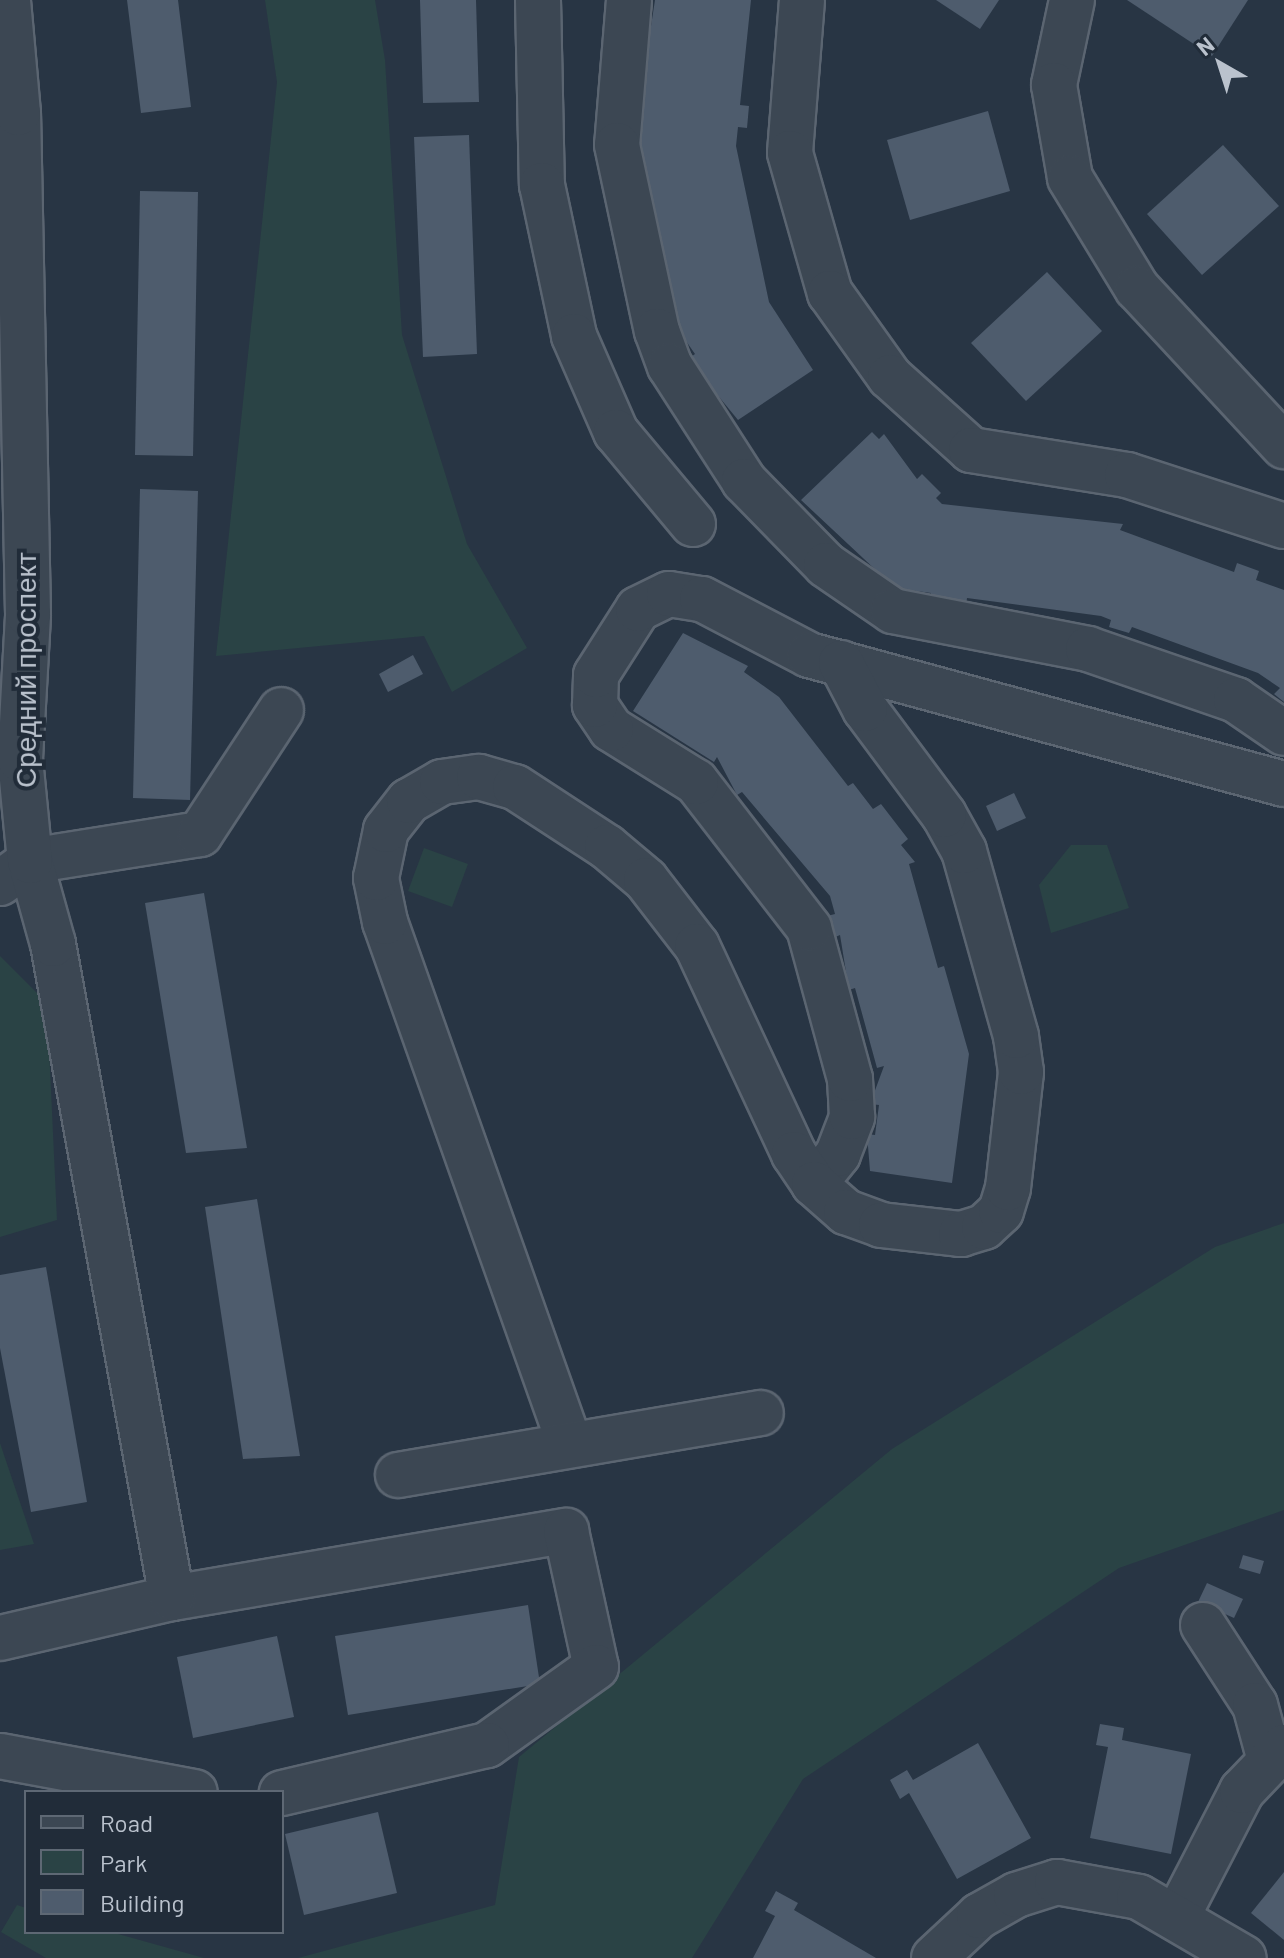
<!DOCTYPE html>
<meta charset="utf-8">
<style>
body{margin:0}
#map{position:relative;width:1284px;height:1958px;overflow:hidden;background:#283544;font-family:Barlow,sans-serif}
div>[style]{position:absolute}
.green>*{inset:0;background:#2a4345}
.building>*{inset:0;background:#4e5c6d}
.roads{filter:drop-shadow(2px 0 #5b6571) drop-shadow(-2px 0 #5b6571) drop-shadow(0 2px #5b6571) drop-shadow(0 -2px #5b6571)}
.minor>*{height:44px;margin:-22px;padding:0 22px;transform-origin:22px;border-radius:22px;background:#3c4753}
span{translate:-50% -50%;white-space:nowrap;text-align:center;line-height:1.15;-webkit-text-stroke:8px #212c39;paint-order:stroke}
.street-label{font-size:28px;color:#bac2cd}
.legend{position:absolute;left:24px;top:1790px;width:260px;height:144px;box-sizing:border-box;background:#212c39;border:2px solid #5e6874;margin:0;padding:10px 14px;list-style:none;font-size:24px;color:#bac2cd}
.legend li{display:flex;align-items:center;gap:16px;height:40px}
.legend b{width:40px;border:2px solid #5e6874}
.north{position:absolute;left:1180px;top:24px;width:80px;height:80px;-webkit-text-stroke:6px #212c39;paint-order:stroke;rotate:321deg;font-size:22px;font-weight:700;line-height:32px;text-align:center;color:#bac2cd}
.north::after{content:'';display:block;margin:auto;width:28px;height:36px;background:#bac2cd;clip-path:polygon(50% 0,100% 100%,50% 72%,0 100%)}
</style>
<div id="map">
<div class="green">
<div style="clip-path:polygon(265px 0,375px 0,385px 60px,402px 335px,467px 544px,527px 648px,452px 692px,424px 636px,216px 656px,277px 82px)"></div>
<div style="clip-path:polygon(1071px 845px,1107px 845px,1129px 908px,1051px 933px,1039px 885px)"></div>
<div style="clip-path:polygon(424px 848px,468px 864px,452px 907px,408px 891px)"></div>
<div style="clip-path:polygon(0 956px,47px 1003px,57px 1220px,0 1237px)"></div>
<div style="clip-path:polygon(1284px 1223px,1284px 1510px,1119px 1568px,803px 1779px,692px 1958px,298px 1958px,495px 1905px,519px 1757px,892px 1449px,1215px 1247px)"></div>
<div style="clip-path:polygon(0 1443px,34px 1544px,0 1550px)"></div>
<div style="clip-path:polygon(17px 1905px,26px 1908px,26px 1932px,111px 1932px,204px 1958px,46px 1958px,1px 1932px)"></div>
</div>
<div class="building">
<div style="clip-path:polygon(127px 0,178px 0,191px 107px,141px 113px)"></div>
<div style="clip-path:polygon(420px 0,476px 0,479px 102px,423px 103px)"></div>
<div style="clip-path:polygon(655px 0,751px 0,740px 105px,749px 106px,747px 128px,738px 127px,736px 146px,769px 302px,813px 370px,738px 420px,688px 359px,695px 354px,679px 331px,655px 214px,647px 215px,644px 199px,651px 198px,639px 143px,633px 143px)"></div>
<div style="clip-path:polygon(936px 0,999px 0,980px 29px)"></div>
<div style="clip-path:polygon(1127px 0,1248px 0,1212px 56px)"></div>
<div style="clip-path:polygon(988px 111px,1010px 191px,910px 220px,887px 140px)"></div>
<div style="clip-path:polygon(469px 135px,477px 354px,423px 357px,414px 137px)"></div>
<div style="clip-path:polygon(1223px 145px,1279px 206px,1202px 275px,1147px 214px)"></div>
<div style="clip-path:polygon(140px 191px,198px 192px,193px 456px,135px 455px)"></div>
<div style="clip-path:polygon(1047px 272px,1102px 331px,1026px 401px,971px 343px)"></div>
<div style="clip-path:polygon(872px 432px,879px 439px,884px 434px,917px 479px,922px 474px,941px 493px,936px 498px,942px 504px,1123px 524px,1120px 530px,1234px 572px,1237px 563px,1259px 571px,1256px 580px,1284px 590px,1284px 702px,1274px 694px,1280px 688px,1258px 673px,1132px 627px,1129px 633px,1109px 627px,1111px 620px,1101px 616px,967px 598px,966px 606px,930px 602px,931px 593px,895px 588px,801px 500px)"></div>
<div style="clip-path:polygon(140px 489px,198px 491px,190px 800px,133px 798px)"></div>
<div style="clip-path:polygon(683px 633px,748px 666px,744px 672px,779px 697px,848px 786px,853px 783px,873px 809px,881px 804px,908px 839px,901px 845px,915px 862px,909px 864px,938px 968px,944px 966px,969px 1054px,952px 1183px,870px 1171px,867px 1134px,875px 1135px,879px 1105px,870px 1104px,884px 1066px,877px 1068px,855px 988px,849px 990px,840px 935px,833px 938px,827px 916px,835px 914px,830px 896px,742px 792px,737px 795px,717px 757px,714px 762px,633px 711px)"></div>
<div style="clip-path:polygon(413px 655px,423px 674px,388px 692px,379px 674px)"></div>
<div style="clip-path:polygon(1014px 793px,1026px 818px,997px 831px,986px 806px)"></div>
<div style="clip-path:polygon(204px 893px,247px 1148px,186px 1153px,145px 903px)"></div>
<div style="clip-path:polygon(257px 1199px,300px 1456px,243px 1459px,205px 1207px)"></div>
<div style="clip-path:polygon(46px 1267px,87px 1502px,31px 1512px,0 1348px,0 1275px)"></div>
<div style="clip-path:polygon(1243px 1555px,1264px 1561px,1260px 1574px,1239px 1568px)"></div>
<div style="clip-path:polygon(1207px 1583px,1243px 1599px,1234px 1618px,1198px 1602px)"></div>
<div style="clip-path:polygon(528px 1605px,540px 1684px,348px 1715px,335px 1636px)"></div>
<div style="clip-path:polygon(277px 1636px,294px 1717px,193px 1738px,177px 1657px)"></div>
<div style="clip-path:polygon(1100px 1724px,1124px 1728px,1122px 1740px,1191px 1754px,1171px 1854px,1090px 1838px,1108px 1747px,1096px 1745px)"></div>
<div style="clip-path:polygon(978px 1743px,1031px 1838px,957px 1879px,909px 1793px,900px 1799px,890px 1780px,907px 1770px,913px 1780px)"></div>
<div style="clip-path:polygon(378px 1812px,397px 1893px,304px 1915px,285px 1834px)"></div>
<div style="clip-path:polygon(1284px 1872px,1284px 1940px,1251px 1913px)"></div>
<div style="clip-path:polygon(776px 1891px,798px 1903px,794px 1910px,876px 1958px,753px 1958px,775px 1916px,765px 1911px)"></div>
</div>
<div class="roads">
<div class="minor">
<div style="left:538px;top:0;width:185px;rotate:88.8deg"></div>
<div style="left:542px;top:185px;width:154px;rotate:78deg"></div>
<div style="left:574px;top:336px;width:105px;rotate:66.4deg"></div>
<div style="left:616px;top:432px;width:120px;rotate:50.1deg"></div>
<div style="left:629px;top:0;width:145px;rotate:94.7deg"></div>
<div style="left:617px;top:145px;width:190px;rotate:77.9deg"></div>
<div style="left:657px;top:331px;width:37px;rotate:70deg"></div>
<div style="left:670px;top:366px;width:137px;rotate:57.2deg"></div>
<div style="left:744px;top:481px;width:117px;rotate:45.7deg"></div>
<div style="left:826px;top:565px;width:81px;rotate:34.5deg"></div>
<div style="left:893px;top:611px;width:199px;rotate:11deg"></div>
<div style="left:1088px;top:649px;width:157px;rotate:19deg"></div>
<div style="left:1236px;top:700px;width:58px;rotate:34.5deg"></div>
<div style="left:802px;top:0;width:153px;rotate:94.5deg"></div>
<div style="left:790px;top:153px;width:146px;rotate:74.1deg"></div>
<div style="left:830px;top:293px;width:103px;rotate:54.5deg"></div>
<div style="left:890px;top:377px;width:109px;rotate:42deg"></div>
<div style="left:971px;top:450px;width:158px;rotate:9.1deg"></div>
<div style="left:1127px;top:475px;width:165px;rotate:18deg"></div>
<div style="left:1072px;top:0;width:87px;rotate:102deg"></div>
<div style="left:1054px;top:85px;width:94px;rotate:80.2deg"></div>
<div style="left:1070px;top:178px;width:129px;rotate:58.7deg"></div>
<div style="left:1137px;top:288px;width:216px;rotate:47.1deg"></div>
<div style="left:0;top:883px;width:37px;rotate:-36deg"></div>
<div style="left:30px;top:861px;width:172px;rotate:-9deg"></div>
<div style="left:200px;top:834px;width:148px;rotate:-56.8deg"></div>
<div style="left:814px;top:1184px;width:38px;rotate:-51deg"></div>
<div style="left:838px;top:1154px;width:40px;rotate:-69deg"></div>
<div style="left:852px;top:1117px;width:38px;rotate:-93deg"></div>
<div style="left:850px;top:1079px;width:156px;rotate:-105.2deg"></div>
<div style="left:809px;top:928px;width:185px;rotate:-127.7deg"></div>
<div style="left:696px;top:782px;width:100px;rotate:-148.1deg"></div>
<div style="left:611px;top:729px;width:29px;rotate:-124deg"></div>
<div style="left:595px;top:705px;width:30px;rotate:-88deg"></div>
<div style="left:596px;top:675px;width:78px;rotate:-57.5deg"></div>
<div style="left:638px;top:609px;width:34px;rotate:-26deg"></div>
<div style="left:669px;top:594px;width:33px;rotate:9deg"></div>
<div style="left:702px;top:599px;width:121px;rotate:27.6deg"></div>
<div style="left:809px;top:655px;width:492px;rotate:15.2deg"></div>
<div style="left:570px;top:1445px;width:555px;rotate:-109.48deg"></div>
<div style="left:385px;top:922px;width:45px;rotate:-101.6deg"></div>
<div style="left:376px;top:878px;width:49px;rotate:-78.2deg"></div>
<div style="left:386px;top:830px;width:37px;rotate:-52deg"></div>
<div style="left:409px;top:801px;width:38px;rotate:-30deg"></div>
<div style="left:442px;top:782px;width:37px;rotate:-8deg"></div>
<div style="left:479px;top:777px;width:37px;rotate:16deg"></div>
<div style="left:515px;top:787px;width:110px;rotate:33.1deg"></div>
<div style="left:607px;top:847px;width:51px;rotate:40.2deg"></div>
<div style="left:646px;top:880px;width:83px;rotate:52.3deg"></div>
<div style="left:697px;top:946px;width:230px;rotate:65deg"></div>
<div style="left:794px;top:1154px;width:36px;rotate:56deg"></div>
<div style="left:814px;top:1184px;width:43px;rotate:41.2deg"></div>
<div style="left:846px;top:1212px;width:37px;rotate:20deg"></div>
<div style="left:881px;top:1225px;width:81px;rotate:6.4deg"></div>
<div style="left:961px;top:1234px;width:24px;rotate:-17deg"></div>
<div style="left:984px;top:1227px;width:23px;rotate:-43deg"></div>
<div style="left:1001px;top:1211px;width:24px;rotate:-73deg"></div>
<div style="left:1008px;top:1188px;width:117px;rotate:-83.6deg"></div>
<div style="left:1021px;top:1072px;width:36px;rotate:-98deg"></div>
<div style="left:1016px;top:1036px;width:192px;rotate:-105.7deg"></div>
<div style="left:964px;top:851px;width:41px;rotate:-119.1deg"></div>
<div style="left:944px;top:815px;width:132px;rotate:-126.7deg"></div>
<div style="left:865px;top:709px;width:52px;rotate:-117.6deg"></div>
<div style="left:398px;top:1475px;width:368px;rotate:-9.7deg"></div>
<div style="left:172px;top:1598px;width:400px;rotate:-9.7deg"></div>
<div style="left:566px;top:1531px;width:139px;rotate:77.6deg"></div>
<div style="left:596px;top:1667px;width:134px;rotate:144.4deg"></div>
<div style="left:487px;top:1745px;width:211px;rotate:166.8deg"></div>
<div style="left:1203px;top:1625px;width:95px;rotate:57deg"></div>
<div style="left:1255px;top:1705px;width:54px;rotate:74.9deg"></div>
<div style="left:0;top:1638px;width:177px;rotate:-13.1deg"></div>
<div style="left:172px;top:1598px;width:665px;rotate:-100.31deg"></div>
<div style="left:53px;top:944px;width:86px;rotate:-105.5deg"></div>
<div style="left:30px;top:861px;width:102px;rotate:-95.6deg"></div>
<div style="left:20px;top:759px;width:145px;rotate:-86.8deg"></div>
<div style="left:28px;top:614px;width:501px;rotate:-91.14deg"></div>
<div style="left:18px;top:113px;width:113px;rotate:-95.1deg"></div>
<div style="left:0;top:1756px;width:198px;rotate:10.5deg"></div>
<div style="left:1178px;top:1915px;width:140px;rotate:-62.7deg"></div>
<div style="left:1242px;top:1791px;width:61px;rotate:-46.3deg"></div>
<div style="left:934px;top:1958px;width:62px;rotate:-43deg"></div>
<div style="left:979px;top:1916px;width:43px;rotate:-29.6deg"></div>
<div style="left:1016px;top:1895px;width:43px;rotate:-17.6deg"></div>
<div style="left:1057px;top:1882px;width:83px;rotate:10.4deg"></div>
<div style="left:1139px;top:1897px;width:121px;rotate:30.2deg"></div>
</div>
</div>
<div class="street-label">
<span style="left:25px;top:670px;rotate:-90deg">Средний проспект</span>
</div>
<ul class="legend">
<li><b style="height:10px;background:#3c4753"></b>Road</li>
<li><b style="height:22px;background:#2a4345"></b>Park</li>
<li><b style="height:22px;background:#4e5c6d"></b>Building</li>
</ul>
<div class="north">N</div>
</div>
